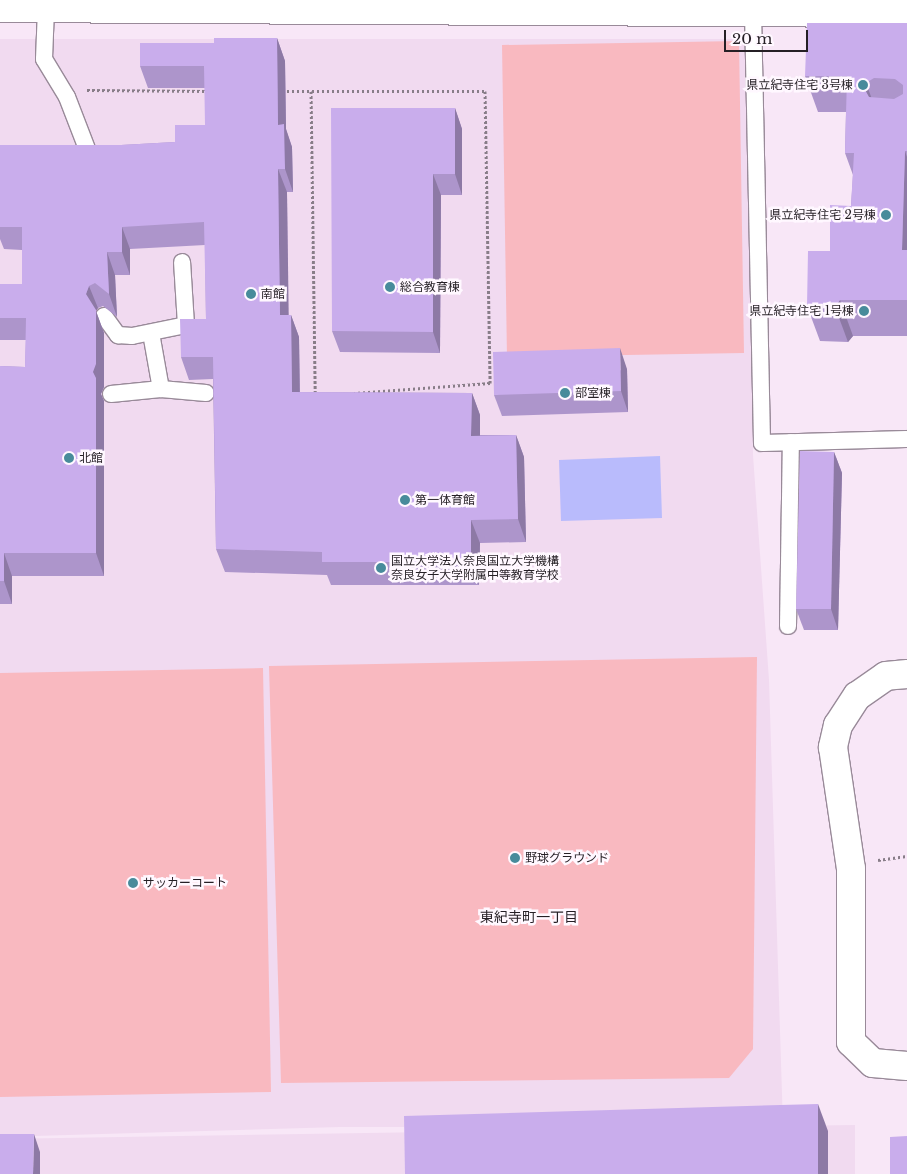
<!DOCTYPE html>
<meta charset="utf-8">
<style>
body{margin:0}
#map{position:relative;width:907px;height:1174px;overflow:hidden;background:#f8e7f7;font-family:"Libre Baskerville","Noto Sans JP",serif}
div>[style]{position:absolute}
.built>*{inset:0;background:#f1daf0}
.green>*{inset:0;background:#f9b9c0}
.water>*{inset:0;background:#b9bbfc}
.path>*{height:3px;margin-top:-1.5px;transform-origin:0;background:repeating-linear-gradient(90deg,#887d88 0 2.5px,transparent 0 5px)}
.roads{filter:drop-shadow(1px 0 #998a99) drop-shadow(-1px 0 #998a99) drop-shadow(0 1px #998a99) drop-shadow(0 -1px #998a99)}
.service>*{height:16px;margin:-8px;padding:0 8px;transform-origin:8px;border-radius:8px;background:#fff}
.minor>*{height:28px;margin:-14px;padding:0 14px;transform-origin:14px;border-radius:14px;background:#fff}
.tertiary>*{height:28px;margin:-14px;padding:0 14px;transform-origin:14px;border-radius:14px;background:#fff}
.wall>*{inset:0;background:#ad95cb}
.shaded-wall>*{inset:0;background:#8d79a5}
.building>*{inset:0;background:#c9adec}
.dots>*{width:14px;height:14px;translate:-50% -50%;box-sizing:border-box;border:2px solid #fff8ff;border-radius:50%}
span{translate:-50% -50%;white-space:nowrap;text-align:center;line-height:1.15;-webkit-text-stroke:5px #fff8ff;paint-order:stroke}
.poi-label{font-size:12px;color:#251f25}
.right{translate:-100% -50%;text-align:right}
.left{translate:0 -50%;text-align:left}
.neighbourhood-label{font-size:14px;color:#251f25}
.scale{position:absolute;left:724px;top:30px;width:84px;height:22px;box-sizing:border-box;border:2px solid #251f25;border-top:0;padding-left:6px;font-size:15px;line-height:18px;white-space:nowrap;color:#251f25;-webkit-text-stroke:4px #fff8ff;paint-order:stroke}
</style>
<div id="map">
<div class="built">
<div style="clip-path:polygon(0 39px,747px 39px,753px 455px,769px 680px,783px 1126px,855px 1125px,855px 1174px,0 1174px,0 1139px,732px 1127px,340px 1127px,0 1137px)"></div>
</div>
<div class="green">
<div style="clip-path:polygon(739px 41px,744px 353px,507px 357px,502px 45px)"></div>
<div style="clip-path:polygon(757px 657px,753px 1049px,729px 1078px,281px 1083px,269px 666px)"></div>
<div style="clip-path:polygon(263px 668px,271px 1092px,0 1097px,0 673px)"></div>
</div>
<div class="water">
<div style="clip-path:polygon(660px 456px,662px 518px,561px 521px,559px 460px)"></div>
</div>
<div class="path">
<div style="left:87px;top:90px;width:121px;rotate:0.5deg"></div>
<div style="left:282px;top:91px;width:203px"></div>
<div style="left:485px;top:91px;width:292px;rotate:89deg"></div>
<div style="left:490px;top:383px;width:136px;rotate:175.8deg"></div>
<div style="left:311px;top:91px;width:304px;rotate:89.2deg"></div>
<div style="left:878px;top:860px;width:29px;rotate:-8deg"></div>
</div>
<div class="roads">
<div class="service">
<div style="left:46px;top:9px;width:50px;rotate:92.3deg"></div>
<div style="left:44px;top:59px;width:44px;rotate:58.8deg"></div>
<div style="left:67px;top:97px;width:61px;rotate:68.9deg"></div>
<div style="left:89px;top:154px;width:11px;rotate:5deg"></div>
<div style="left:753px;top:12px;width:431px;rotate:88.8deg"></div>
<div style="left:762px;top:443px;width:145px;rotate:-1.6deg"></div>
<div style="left:104px;top:316px;width:24px;rotate:54deg"></div>
<div style="left:118px;top:335px;width:14px;rotate:4deg"></div>
<div style="left:132px;top:336px;width:55px;rotate:-11.5deg"></div>
<div style="left:186px;top:325px;width:63px;rotate:-93.6deg"></div>
<div style="left:151px;top:333px;width:57px;rotate:79.9deg"></div>
<div style="left:111px;top:394px;width:50px;rotate:-5.7deg"></div>
<div style="left:161px;top:389px;width:45px;rotate:5.1deg"></div>
<div style="left:788px;top:626px;width:184px;rotate:-89.1deg"></div>
</div>
<div class="minor">
<div style="left:907px;top:674px;width:21px;rotate:175deg"></div>
<div style="left:886px;top:676px;width:35px;rotate:145deg"></div>
<div style="left:857px;top:696px;width:35px;rotate:123deg"></div>
<div style="left:838px;top:725px;width:23px;rotate:103deg"></div>
<div style="left:833px;top:747px;width:123px;rotate:81.6deg"></div>
<div style="left:851px;top:869px;width:173px;rotate:90deg"></div>
<div style="left:851px;top:1042px;width:30px;rotate:44deg"></div>
<div style="left:873px;top:1063px;width:34px;rotate:5deg"></div>
</div>
<div class="tertiary">
<div style="left:0;top:8px;width:907px;rotate:0.32deg"></div>
</div>
</div>
<div class="wall">
<div style="clip-path:polygon(907px 23px,907px 336px,853px 336px,848px 342px,820px 341px,807px 306px,830px 251px,851px 206px,853px 175px,845px 153px,846px 112px,818px 112px,805px 76px)"></div>
<div style="clip-path:polygon(277px 38px,285px 61px,286px 129px,292px 147px,293px 192px,287px 192px,288px 315px,291px 315px,299px 337px,300px 392px,472px 393px,480px 415px,480px 435px,516px 435px,524px 457px,526px 542px,480px 543px,479px 585px,331px 585px,327px 575px,225px 572px,216px 549px,213px 379px,189px 380px,181px 357px,206px 319px,205px 245px,130px 249px,130px 275px,115px 275px,117px 317px,103px 306px,98px 308px,96px 311px,104px 333px,104px 387px,101px 394px,104px 401px,104px 576px,12px 576px,12px 604px,0 604px,0 366px,25px 367px,26px 340px,0 340px,0 284px,22px 284px,22px 250px,4px 249px,0 239px,0 145px,121px 145px,175px 142px,205px 125px,205px 88px,148px 88px,140px 66px,214px 43px)"></div>
<div style="clip-path:polygon(455px 108px,462px 129px,462px 195px,441px 195px,440px 353px,340px 352px,332px 331px)"></div>
<div style="clip-path:polygon(627px 369px,628px 412px,502px 416px,494px 395px)"></div>
<div style="clip-path:polygon(834px 452px,842px 473px,838px 630px,804px 630px,796px 609px)"></div>
</div>
<div class="shaded-wall">
<div style="clip-path:polygon(277px 38px,285px 61px,286px 129px,292px 147px,293px 192px,285px 169px,278px 125px)"></div>
<div style="clip-path:polygon(866px 83px,879px 118px,864px 88px)"></div>
<div style="clip-path:polygon(455px 108px,462px 129px,462px 195px,455px 174px)"></div>
<div style="clip-path:polygon(905px 151px,907px 157px,907px 264px,902px 250px)"></div>
<div style="clip-path:polygon(278px 169px,287px 192px,289px 337px,280px 315px)"></div>
<div style="clip-path:polygon(433px 174px,441px 195px,440px 353px,433px 332px)"></div>
<div style="clip-path:polygon(122px 227px,130px 249px,130px 275px,122px 252px)"></div>
<div style="clip-path:polygon(107px 252px,115px 275px,117px 317px,109px 294px)"></div>
<div style="clip-path:polygon(89px 286px,98px 308px,96px 311px,104px 333px,104px 387px,101px 394px,104px 401px,104px 576px,96px 553px,86px 294px)"></div>
<div style="clip-path:polygon(840px 300px,853px 336px,848px 342px,835px 307px)"></div>
<div style="clip-path:polygon(291px 315px,299px 337px,300px 415px,292px 392px)"></div>
<div style="clip-path:polygon(620px 348px,627px 369px,628px 412px,621px 391px)"></div>
<div style="clip-path:polygon(472px 393px,480px 415px,480px 458px,471px 436px)"></div>
<div style="clip-path:polygon(516px 435px,524px 457px,526px 542px,518px 519px)"></div>
<div style="clip-path:polygon(834px 452px,842px 473px,838px 630px,831px 609px)"></div>
<div style="clip-path:polygon(471px 520px,480px 543px,479px 585px,471px 562px)"></div>
<div style="clip-path:polygon(4px 553px,12px 576px,12px 604px,4px 581px)"></div>
<div style="clip-path:polygon(818px 1104px,828px 1131px,828px 1174px,818px 1174px)"></div>
<div style="clip-path:polygon(34px 1134px,40px 1152px,40px 1174px,33px 1174px)"></div>
</div>
<div class="building">
<div style="clip-path:polygon(evenodd,807px 23px,907px 23px,907px 151px,905px 151px,902px 250px,907px 250px,907px 300px,840px 300px,835px 307px,807px 306px,808px 251px,830px 251px,830px 205px,851px 206px,854px 153px,845px 153px,847px 76px,805px 76px,807px 23px,874px 78px,895px 79px,903px 85px,903px 94px,894px 99px,869px 97px,864px 88px,866px 83px,874px 78px)"></div>
<div style="clip-path:polygon(214px 38px,277px 38px,278px 125px,284px 124px,285px 169px,278px 169px,280px 315px,291px 315px,292px 392px,472px 393px,471px 436px,516px 435px,518px 519px,471px 520px,471px 562px,322px 562px,322px 552px,216px 549px,213px 357px,181px 357px,180px 319px,206px 319px,204px 222px,122px 227px,122px 252px,107px 252px,109px 294px,95px 283px,89px 286px,86px 294px,96px 310px,96px 364px,93px 372px,96px 378px,96px 553px,4px 553px,4px 581px,0 581px,0 366px,25px 367px,26px 318px,0 318px,0 284px,22px 284px,22px 227px,0 227px,0 145px,121px 145px,175px 142px,175px 125px,205px 125px,204px 66px,140px 66px,140px 43px,214px 43px)"></div>
<div style="clip-path:polygon(331px 108px,455px 108px,455px 174px,433px 174px,433px 332px,332px 331px)"></div>
<div style="clip-path:polygon(620px 348px,621px 391px,494px 395px,493px 352px)"></div>
<div style="clip-path:polygon(800px 451px,834px 452px,831px 609px,796px 609px)"></div>
<div style="clip-path:polygon(818px 1104px,818px 1174px,405px 1174px,404px 1116px)"></div>
<div style="clip-path:polygon(0 1134px,34px 1134px,33px 1174px,0 1174px)"></div>
<div style="clip-path:polygon(907px 1136px,907px 1174px,890px 1174px,890px 1137px)"></div>
</div>
<div class="dots">
<div style="left:863px;top:85px;background:#488b9b"></div>
<div style="left:886px;top:215px;background:#488b9b"></div>
<div style="left:390px;top:287px;background:#488b9b"></div>
<div style="left:251px;top:294px;background:#488b9b"></div>
<div style="left:864px;top:311px;background:#488b9b"></div>
<div style="left:565px;top:393px;background:#488b9b"></div>
<div style="left:69px;top:458px;background:#488b9b"></div>
<div style="left:405px;top:500px;background:#488b9b"></div>
<div style="left:381px;top:568px;background:#488b9b"></div>
<div style="left:515px;top:858px;background:#488b9b"></div>
<div style="left:133px;top:883px;background:#488b9b"></div>
</div>
<div class="poi-label">
<span class="right" style="left:853px;top:85px">県立紀寺住宅 3号棟</span>
<span class="right" style="left:876px;top:215px">県立紀寺住宅 2号棟</span>
<span class="left" style="left:400px;top:287px">総合教育棟</span>
<span class="left" style="left:261px;top:294px">南館</span>
<span class="right" style="left:854px;top:311px">県立紀寺住宅 1号棟</span>
<span class="left" style="left:575px;top:393px">部室棟</span>
<span class="left" style="left:79px;top:458px">北館</span>
<span class="left" style="left:415px;top:500px">第一体育館</span>
<span class="left" style="left:391px;top:568px">国立大学法人奈良国立大学機構<br>奈良女子大学附属中等教育学校</span>
<span class="left" style="left:525px;top:858px">野球グラウンド</span>
<span class="left" style="left:143px;top:883px">サッカーコート</span>
</div>
<div class="neighbourhood-label">
<span style="left:529px;top:917px">東紀寺町一丁目</span>
</div>
<div class="scale">20 m</div>
</div>
